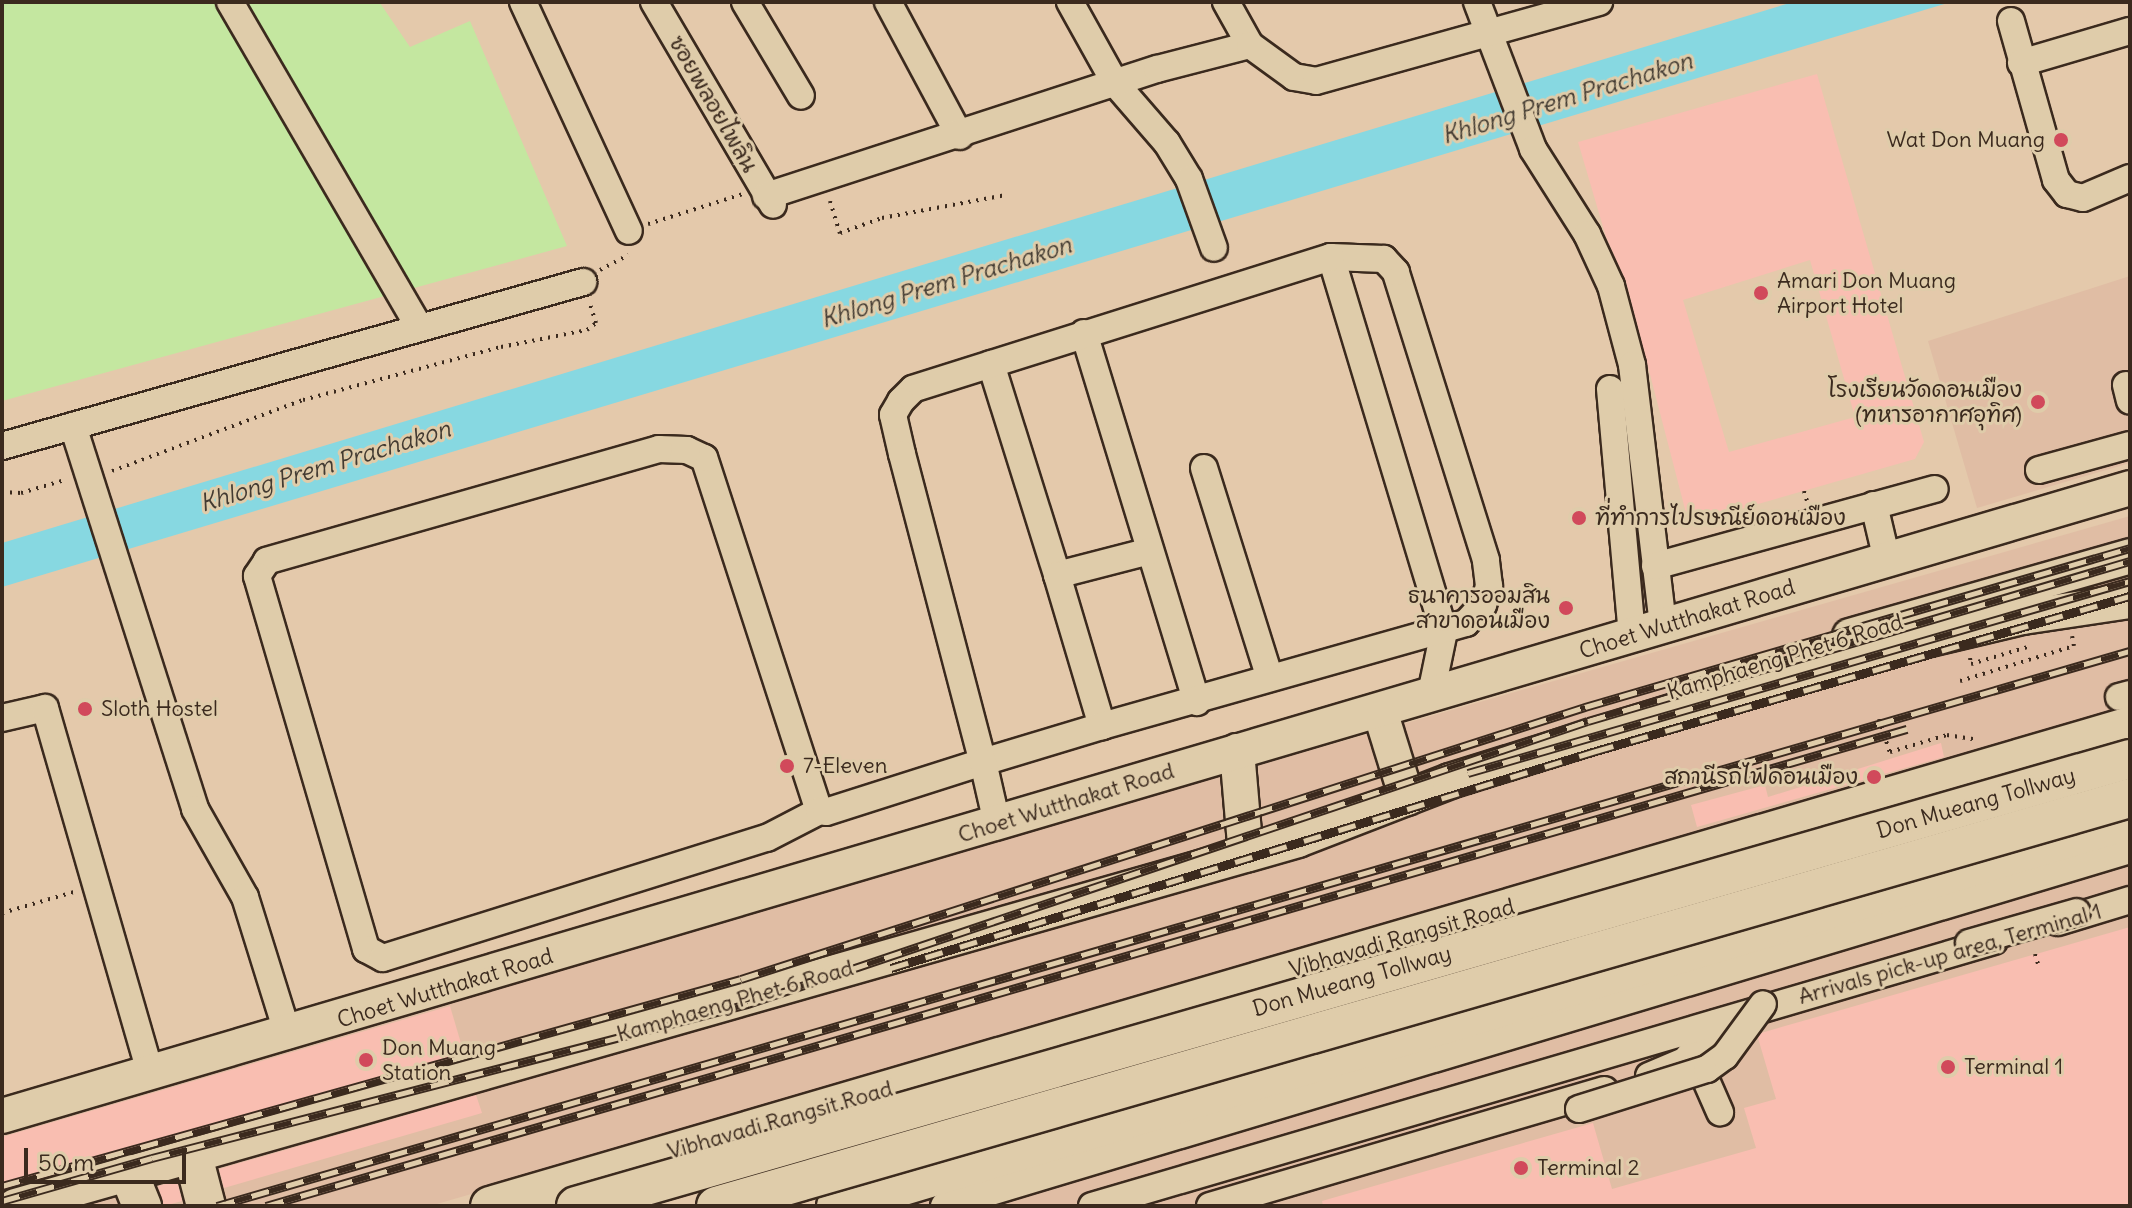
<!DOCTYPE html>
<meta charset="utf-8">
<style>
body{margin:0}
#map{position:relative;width:2132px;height:1208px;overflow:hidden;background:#e4c9ab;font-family:Delius,"Playpen Sans Thai",sans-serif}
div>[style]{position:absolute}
.built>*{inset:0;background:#e0bda4}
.green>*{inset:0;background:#c4e7a0}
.water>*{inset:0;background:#87d8e1}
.building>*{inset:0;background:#f9beb1}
.path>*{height:4px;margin-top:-2px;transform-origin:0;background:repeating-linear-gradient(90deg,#3b2a1e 0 2px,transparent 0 8px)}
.roads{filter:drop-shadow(2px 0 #3b2a1e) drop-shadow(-2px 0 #3b2a1e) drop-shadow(0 2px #3b2a1e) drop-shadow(0 -2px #3b2a1e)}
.minor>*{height:26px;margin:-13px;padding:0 13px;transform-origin:13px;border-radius:13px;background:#dfccaa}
.major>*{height:34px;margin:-17px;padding:0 17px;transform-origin:17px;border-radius:17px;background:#dfccaa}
.highway>*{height:38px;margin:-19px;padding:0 19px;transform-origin:19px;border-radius:19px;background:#dfccaa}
.rail>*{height:9px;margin-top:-4.5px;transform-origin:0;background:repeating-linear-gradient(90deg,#dfccaa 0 18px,#3b2a1e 0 36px);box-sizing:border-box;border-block:2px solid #3b2a1e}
.bridges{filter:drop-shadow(2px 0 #3b2a1e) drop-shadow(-2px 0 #3b2a1e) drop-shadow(0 2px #3b2a1e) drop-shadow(0 -2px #3b2a1e)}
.minor-bridge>*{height:26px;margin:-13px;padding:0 13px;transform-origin:13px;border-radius:13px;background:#dfccaa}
.highway-bridge>*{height:38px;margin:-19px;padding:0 19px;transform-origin:19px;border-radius:19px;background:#dfccaa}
.dots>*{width:22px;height:22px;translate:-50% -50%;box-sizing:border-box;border:4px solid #dfccaa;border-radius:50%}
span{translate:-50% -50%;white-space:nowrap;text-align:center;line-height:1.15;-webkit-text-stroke:6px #dfccaa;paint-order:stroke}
.street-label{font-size:22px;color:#3b2a1e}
.poi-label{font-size:22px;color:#3b2a1e}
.right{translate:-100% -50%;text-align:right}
.left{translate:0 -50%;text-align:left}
.water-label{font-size:24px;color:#433b32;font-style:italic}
.frame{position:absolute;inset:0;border:4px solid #3b2a1e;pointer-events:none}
.scale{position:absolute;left:24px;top:1148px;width:162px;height:36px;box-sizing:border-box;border:4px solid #3b2a1e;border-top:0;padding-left:10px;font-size:24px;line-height:28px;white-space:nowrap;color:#3b2a1e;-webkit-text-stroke:6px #dfccaa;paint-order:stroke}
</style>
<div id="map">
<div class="built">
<div style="clip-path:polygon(2130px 276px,2130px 463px,1977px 508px,1928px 341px)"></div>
<div style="clip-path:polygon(2130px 516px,2130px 712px,430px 1206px,2px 1206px,2px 1125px)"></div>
<div style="clip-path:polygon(2130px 837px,2130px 1206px,853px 1206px)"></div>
</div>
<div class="green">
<div style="clip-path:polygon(2px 2px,380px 3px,410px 47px,470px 21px,567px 246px,2px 401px)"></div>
</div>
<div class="water">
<div style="clip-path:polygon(1793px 2px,1951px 2px,2px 587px,2px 543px)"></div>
</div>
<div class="building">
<div style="clip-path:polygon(evenodd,1817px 74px,1924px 442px,1915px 459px,1699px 521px,1686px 513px,1626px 282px,1606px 237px,1578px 142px,1817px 74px,1810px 260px,1855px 417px,1729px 452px,1683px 300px,1810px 260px)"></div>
<div style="clip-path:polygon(1941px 743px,1944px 757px,1697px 827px,1691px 805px,1765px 785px,1768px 797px)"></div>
<div style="clip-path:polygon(2130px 927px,2130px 1206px,1323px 1206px,1322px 1201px,1593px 1123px,1612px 1189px,1756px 1148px,1744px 1108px,1776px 1099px,1758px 1038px,1761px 1033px)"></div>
<div style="clip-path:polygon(450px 1006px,465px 1057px,2px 1191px,2px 1137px)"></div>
<div style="clip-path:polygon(476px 1095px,482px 1113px,224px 1188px,219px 1169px)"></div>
<div style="clip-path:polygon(177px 1181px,182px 1201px,164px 1206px,158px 1186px)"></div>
</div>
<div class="path">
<div style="left:830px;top:201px;width:34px;rotate:73deg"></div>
<div style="left:840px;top:233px;width:45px;rotate:-19.7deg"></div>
<div style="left:882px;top:218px;width:126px;rotate:-10.5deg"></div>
<div style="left:648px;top:224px;width:100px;rotate:-17.5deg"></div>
<div style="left:600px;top:270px;width:32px;rotate:-28deg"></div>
<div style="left:112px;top:471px;width:204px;rotate:-20.4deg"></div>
<div style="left:303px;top:400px;width:205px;rotate:-15deg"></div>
<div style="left:501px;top:347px;width:88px;rotate:-11.2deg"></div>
<div style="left:587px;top:330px;width:11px;rotate:-38deg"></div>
<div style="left:596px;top:323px;width:20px;rotate:-108deg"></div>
<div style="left:1804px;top:491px;width:10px;rotate:73deg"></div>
<div style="left:2px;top:492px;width:19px;rotate:3deg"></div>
<div style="left:21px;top:493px;width:46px;rotate:-16.5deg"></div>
<div style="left:1970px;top:658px;width:6px;rotate:81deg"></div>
<div style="left:1971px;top:664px;width:63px;rotate:-16.7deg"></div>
<div style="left:1960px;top:681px;width:119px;rotate:-17.1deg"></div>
<div style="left:2074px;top:646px;width:10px;rotate:-101deg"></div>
<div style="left:1879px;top:719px;width:35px;rotate:72deg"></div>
<div style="left:1890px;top:752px;width:59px;rotate:-16.6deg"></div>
<div style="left:1947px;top:735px;width:31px;rotate:9deg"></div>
<div style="left:2px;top:913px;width:78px;rotate:-16.3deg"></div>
<div style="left:2035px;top:954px;width:10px;rotate:73deg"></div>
</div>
<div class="roads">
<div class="minor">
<div style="left:230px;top:2px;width:376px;rotate:59.8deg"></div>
<div style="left:523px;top:2px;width:252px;rotate:65.2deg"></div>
<div style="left:654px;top:2px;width:235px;rotate:59.6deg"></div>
<div style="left:745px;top:2px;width:109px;rotate:59.2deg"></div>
<div style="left:888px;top:2px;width:152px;rotate:61.8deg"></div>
<div style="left:1070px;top:2px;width:93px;rotate:60.9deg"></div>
<div style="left:1115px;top:83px;width:79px;rotate:49.1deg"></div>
<div style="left:1167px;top:143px;width:42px;rotate:58.6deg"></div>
<div style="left:1189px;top:179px;width:73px;rotate:70.1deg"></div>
<div style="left:1226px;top:2px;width:49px;rotate:60.8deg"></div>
<div style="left:1477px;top:2px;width:157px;rotate:69.1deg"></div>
<div style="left:1533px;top:149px;width:101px;rotate:57.6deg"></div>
<div style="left:1587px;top:234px;width:57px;rotate:65.2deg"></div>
<div style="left:1611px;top:286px;width:82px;rotate:75.1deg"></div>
<div style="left:1632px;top:365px;width:262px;rotate:83.2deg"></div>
<div style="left:2011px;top:21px;width:165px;rotate:74.2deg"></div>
<div style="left:2056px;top:180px;width:18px;rotate:52deg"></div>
<div style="left:2067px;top:194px;width:16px;rotate:14deg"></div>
<div style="left:2083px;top:198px;width:51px;rotate:-23.1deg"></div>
<div style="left:2021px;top:63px;width:114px;rotate:-16.4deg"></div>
<div style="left:766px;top:196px;width:411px;rotate:-18deg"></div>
<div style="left:1157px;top:69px;width:96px;rotate:-14.5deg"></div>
<div style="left:1250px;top:45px;width:54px;rotate:36deg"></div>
<div style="left:1294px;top:77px;width:22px;rotate:10deg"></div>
<div style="left:1316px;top:81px;width:294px;rotate:-15.6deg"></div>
<div style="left:1331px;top:257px;width:391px;rotate:73.2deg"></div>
<div style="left:1444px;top:631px;width:64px;rotate:101.7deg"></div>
<div style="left:1084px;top:333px;width:386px;rotate:73deg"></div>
<div style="left:991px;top:364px;width:221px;rotate:72.6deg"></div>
<div style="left:1057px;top:575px;width:96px;rotate:-14.5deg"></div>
<div style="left:2126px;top:385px;width:16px;rotate:76deg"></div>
<div style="left:1610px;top:389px;width:248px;rotate:84.9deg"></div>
<div style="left:73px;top:426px;width:402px;rotate:72.3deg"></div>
<div style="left:195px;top:809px;width:101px;rotate:60.4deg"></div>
<div style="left:245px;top:897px;width:145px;rotate:72.7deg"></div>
<div style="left:2px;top:446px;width:604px;rotate:-15.76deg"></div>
<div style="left:1204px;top:468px;width:220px;rotate:72.6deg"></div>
<div style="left:2039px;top:470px;width:94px;rotate:-15.4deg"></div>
<div style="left:1874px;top:505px;width:57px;rotate:76.7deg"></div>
<div style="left:1655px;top:566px;width:290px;rotate:-15.4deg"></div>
<div style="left:1057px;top:575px;width:158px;rotate:73.4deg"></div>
<div style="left:2119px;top:697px;width:11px;rotate:-15deg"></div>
<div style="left:2px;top:718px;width:44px;rotate:-13.1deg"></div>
<div style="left:45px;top:708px;width:382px;rotate:73.9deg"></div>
<div style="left:819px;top:811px;width:371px;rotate:-108deg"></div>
<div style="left:704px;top:458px;width:19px;rotate:-155deg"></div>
<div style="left:687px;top:450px;width:28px;rotate:-178deg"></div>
<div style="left:659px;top:449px;width:408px;rotate:164.1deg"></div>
<div style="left:267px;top:561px;width:18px;rotate:124deg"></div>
<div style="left:257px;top:576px;width:389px;rotate:73.7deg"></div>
<div style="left:366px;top:949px;width:19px;rotate:28deg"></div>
<div style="left:383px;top:958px;width:402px;rotate:-17.4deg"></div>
<div style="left:767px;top:838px;width:59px;rotate:-27.4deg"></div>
<div style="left:819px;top:811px;width:7px;rotate:8deg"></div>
<div style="left:826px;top:812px;width:165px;rotate:-17.7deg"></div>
<div style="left:983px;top:762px;width:124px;rotate:-16.8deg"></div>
<div style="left:1102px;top:726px;width:378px;rotate:-15.8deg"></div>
<div style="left:1466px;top:623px;width:25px;rotate:-47deg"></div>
<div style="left:1483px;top:605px;width:20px;rotate:-72deg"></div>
<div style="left:1489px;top:586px;width:26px;rotate:-97deg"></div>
<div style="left:1486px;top:560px;width:302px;rotate:-107.4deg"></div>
<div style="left:1396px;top:272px;width:18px;rotate:-133deg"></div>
<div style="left:1384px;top:259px;width:53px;rotate:-177.8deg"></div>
<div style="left:1331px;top:257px;width:438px;rotate:162.5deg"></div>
<div style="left:913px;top:389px;width:17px;rotate:135deg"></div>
<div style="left:901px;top:401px;width:16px;rotate:120deg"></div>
<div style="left:893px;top:415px;width:40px;rotate:77deg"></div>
<div style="left:902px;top:454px;width:318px;rotate:75.3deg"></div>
<div style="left:983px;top:762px;width:63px;rotate:77.1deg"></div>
<div style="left:2058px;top:922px;width:75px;rotate:-17deg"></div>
<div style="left:1701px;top:1052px;width:10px;rotate:107deg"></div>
<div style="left:1698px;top:1062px;width:55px;rotate:66.3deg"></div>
<div style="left:1649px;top:1076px;width:39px;rotate:-23deg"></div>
<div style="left:1685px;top:1061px;width:48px;rotate:-51.7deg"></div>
<div style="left:944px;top:1206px;width:1238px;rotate:-16.71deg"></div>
<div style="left:1092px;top:1206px;width:940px;rotate:-16.37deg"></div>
<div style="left:1210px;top:1206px;width:411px;rotate:-16.4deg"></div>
</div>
<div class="major">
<div style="left:1850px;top:636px;width:291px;rotate:-15.9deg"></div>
<div style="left:1380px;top:711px;width:91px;rotate:72.8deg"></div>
<div style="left:1237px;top:751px;width:104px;rotate:85.1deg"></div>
<div style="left:2px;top:1116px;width:2219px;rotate:-16.44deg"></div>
<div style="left:15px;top:1206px;width:1334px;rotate:-15.92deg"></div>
<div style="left:1298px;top:840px;width:163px;rotate:-21.2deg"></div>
<div style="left:1450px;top:781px;width:393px;rotate:-17.3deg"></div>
<div style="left:1825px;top:664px;width:204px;rotate:-13.4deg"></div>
<div style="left:2023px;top:617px;width:108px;rotate:-8.5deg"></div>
</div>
<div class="highway">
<div style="left:193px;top:1156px;width:52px;rotate:75.4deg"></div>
<div style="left:129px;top:1174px;width:35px;rotate:68deg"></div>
<div style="left:490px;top:1206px;width:1709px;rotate:-16.31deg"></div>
<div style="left:836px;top:1206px;width:1350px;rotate:-16.61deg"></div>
</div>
</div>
<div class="rail">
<div style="left:1468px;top:773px;width:689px;rotate:-16.17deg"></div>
<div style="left:891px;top:968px;width:738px;rotate:-17.11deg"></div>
<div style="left:1596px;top:751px;width:556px;rotate:-16.19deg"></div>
<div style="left:2px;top:1186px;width:767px;rotate:-15.65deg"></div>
<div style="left:741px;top:979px;width:887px;rotate:-17.86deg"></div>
<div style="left:1585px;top:707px;width:568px;rotate:-16.26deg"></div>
<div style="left:2px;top:1201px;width:156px;rotate:-16deg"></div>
<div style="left:152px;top:1158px;width:616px;rotate:-14.49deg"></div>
<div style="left:748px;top:1004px;width:886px;rotate:-18.62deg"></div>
<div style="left:1588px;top:721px;width:565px;rotate:-16.45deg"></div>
<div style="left:217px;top:1206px;width:1992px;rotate:-16.18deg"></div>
<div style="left:266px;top:1206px;width:1709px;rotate:-16.21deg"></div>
</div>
<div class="bridges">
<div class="minor-bridge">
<div style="left:1969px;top:943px;width:112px;rotate:-16deg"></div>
<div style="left:1579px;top:1109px;width:134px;rotate:-17.4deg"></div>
<div style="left:1707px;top:1069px;width:22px;rotate:-36deg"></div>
<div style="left:1725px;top:1056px;width:64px;rotate:-53.8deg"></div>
</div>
<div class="highway-bridge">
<div style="left:576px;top:1206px;width:1617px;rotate:-16.05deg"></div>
<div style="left:716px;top:1206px;width:1472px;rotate:-16.1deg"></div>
</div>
</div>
<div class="dots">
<div style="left:2061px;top:140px;background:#d1495b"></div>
<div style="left:1761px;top:293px;background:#d1495b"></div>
<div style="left:2038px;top:402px;background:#d1495b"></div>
<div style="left:1579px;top:518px;background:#d1495b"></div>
<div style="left:1566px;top:608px;background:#d1495b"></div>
<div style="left:85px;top:709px;background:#d1495b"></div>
<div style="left:787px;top:766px;background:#d1495b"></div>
<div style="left:1874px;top:777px;background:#d1495b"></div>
<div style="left:366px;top:1060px;background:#d1495b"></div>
<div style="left:1948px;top:1067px;background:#d1495b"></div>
<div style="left:1521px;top:1168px;background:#d1495b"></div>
</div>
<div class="street-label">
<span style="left:713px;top:104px;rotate:60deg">ซอยพลอยไพลิน</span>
<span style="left:1687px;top:619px;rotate:-17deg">Choet Wutthakat Road</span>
<span style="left:1785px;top:657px;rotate:-17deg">Kamphaeng Phet 6 Road</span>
<span style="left:1066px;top:803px;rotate:-17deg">Choet Wutthakat Road</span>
<span style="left:1976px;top:803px;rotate:-16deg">Don Mueang Tollway</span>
<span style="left:1402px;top:938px;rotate:-16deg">Vibhavadi Rangsit Road</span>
<span style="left:1950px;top:954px;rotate:-16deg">Arrivals pick-up area, Terminal 1</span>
<span style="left:1352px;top:981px;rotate:-16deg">Don Mueang Tollway</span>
<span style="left:445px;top:988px;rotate:-17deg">Choet Wutthakat Road</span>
<span style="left:735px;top:1001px;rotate:-16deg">Kamphaeng Phet 6 Road</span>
<span style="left:780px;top:1120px;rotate:-16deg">Vibhavadi Rangsit Road</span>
</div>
<div class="poi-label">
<span class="right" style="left:2045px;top:140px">Wat Don Muang</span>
<span class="left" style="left:1777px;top:293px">Amari Don Muang<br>Airport Hotel</span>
<span class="right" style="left:2022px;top:402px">โรงเรียนวัดดอนเมือง<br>(ทหารอากาศอุทิศ)</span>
<span class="left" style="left:1595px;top:518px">ที่ทำการไปรษณีย์ดอนเมือง</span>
<span class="right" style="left:1550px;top:608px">ธนาคารออมสิน<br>สาขาดอนเมือง</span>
<span class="left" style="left:101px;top:709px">Sloth Hostel</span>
<span class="left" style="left:803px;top:766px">7-Eleven</span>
<span class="right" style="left:1858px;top:777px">สถานีรถไฟดอนเมือง</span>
<span class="left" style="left:382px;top:1060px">Don Muang<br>Station</span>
<span class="left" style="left:1964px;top:1067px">Terminal 1</span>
<span class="left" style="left:1537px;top:1168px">Terminal 2</span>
</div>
<div class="water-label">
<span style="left:1567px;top:98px;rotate:-17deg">Khlong Prem Prachakon</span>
<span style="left:946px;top:282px;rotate:-17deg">Khlong Prem Prachakon</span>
<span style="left:325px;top:466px;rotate:-17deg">Khlong Prem Prachakon</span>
</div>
<div class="frame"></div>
<div class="scale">50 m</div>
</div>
